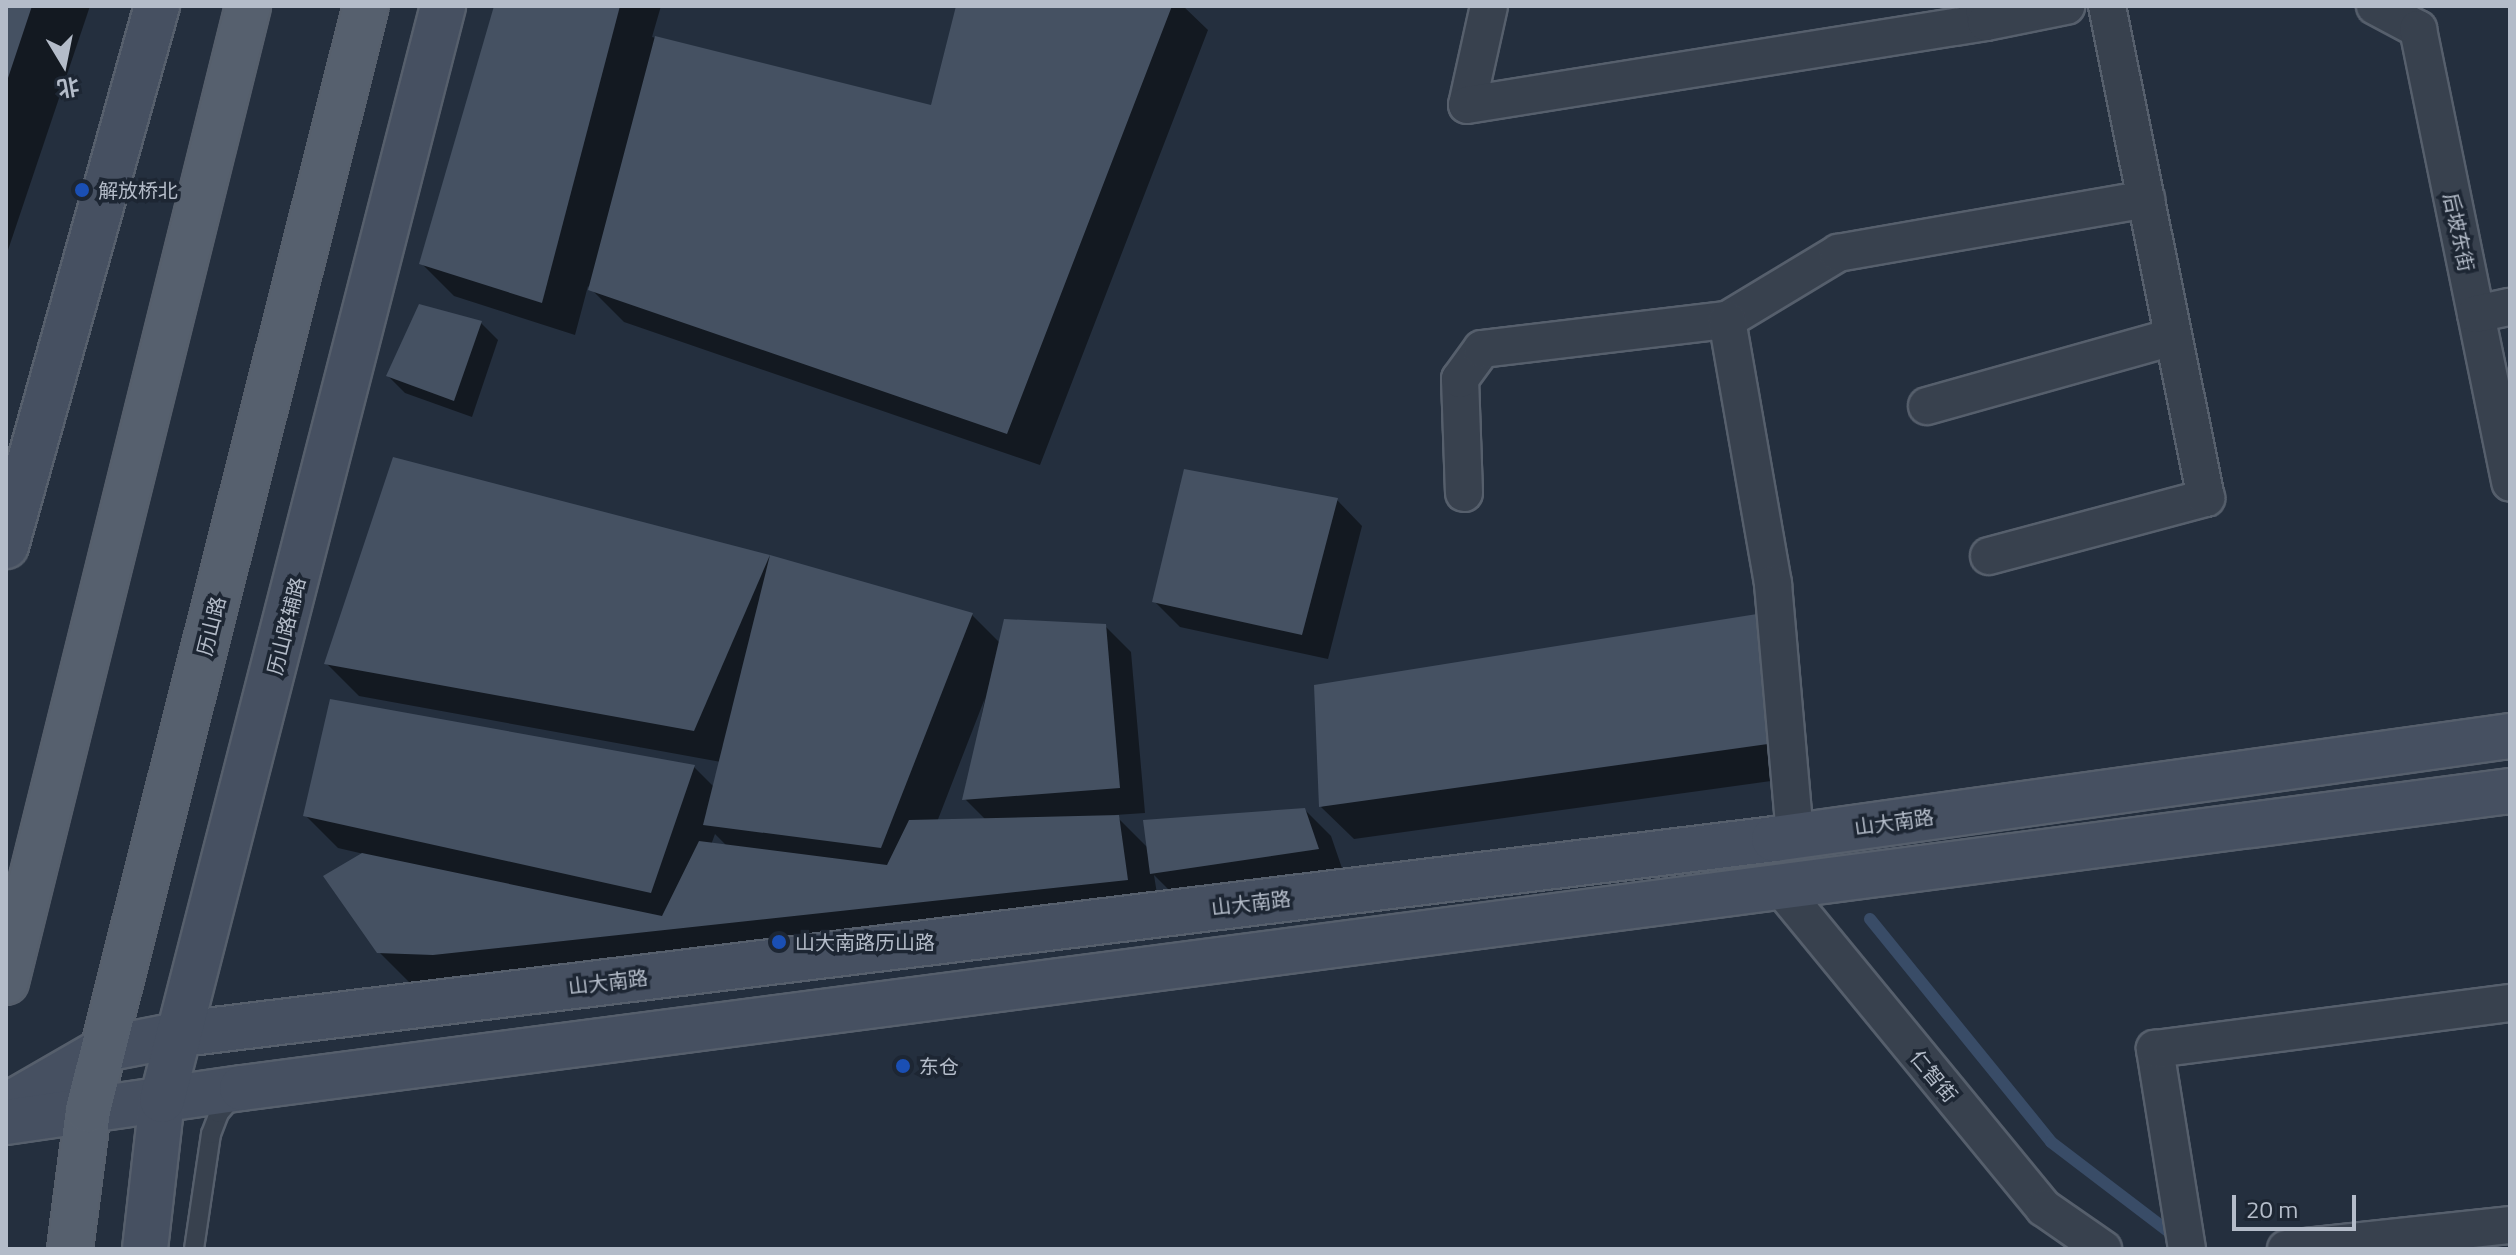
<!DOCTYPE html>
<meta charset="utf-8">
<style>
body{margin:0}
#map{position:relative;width:2516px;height:1255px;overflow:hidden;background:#242f3e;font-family:"Titillium Web","Noto Sans SC",sans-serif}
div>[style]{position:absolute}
.shadow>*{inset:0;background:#0007}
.stream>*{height:12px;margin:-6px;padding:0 6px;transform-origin:6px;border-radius:6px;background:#394c67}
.building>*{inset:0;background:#455162}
.roads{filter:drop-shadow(2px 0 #565f6c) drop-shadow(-2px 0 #565f6c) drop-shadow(0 2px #565f6c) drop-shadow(0 -2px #565f6c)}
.lane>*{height:18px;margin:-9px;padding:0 9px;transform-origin:9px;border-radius:9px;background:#38414e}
.street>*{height:36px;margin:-18px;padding:0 18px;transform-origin:18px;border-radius:18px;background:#38414e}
.secondary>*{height:44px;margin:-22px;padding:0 22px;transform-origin:22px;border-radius:22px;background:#465061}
.primary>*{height:44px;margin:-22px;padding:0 22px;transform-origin:22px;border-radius:22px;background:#56606e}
.dots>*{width:22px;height:22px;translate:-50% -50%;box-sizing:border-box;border:4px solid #1d2633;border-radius:50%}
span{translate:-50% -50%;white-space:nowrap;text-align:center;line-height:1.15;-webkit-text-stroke:7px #1d2633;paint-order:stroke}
.poi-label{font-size:20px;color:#b4bcc9}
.left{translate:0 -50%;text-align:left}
.street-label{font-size:20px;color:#b4bcc9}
.frame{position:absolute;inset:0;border:8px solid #b4bcc9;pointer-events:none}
.north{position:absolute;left:24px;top:24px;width:80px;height:80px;-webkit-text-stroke:6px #1d2633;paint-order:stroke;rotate:170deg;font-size:22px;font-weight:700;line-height:32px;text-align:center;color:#b4bcc9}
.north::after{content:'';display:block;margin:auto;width:28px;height:36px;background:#b4bcc9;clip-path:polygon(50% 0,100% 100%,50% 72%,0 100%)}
.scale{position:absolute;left:2232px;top:1195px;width:124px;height:36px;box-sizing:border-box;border:4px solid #b4bcc9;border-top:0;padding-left:10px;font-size:24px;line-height:28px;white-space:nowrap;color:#b4bcc9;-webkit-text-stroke:6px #1d2633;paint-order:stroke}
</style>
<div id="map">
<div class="shadow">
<div style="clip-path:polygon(6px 6px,90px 6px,6px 256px)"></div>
<div style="clip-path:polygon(496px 6px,661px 6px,652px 37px,933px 107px,958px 6px,1183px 6px,1208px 30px,1040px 465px,624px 322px,588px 286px,575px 335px,454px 296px,421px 263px)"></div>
<div style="clip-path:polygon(481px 323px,498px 340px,472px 417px,405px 393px,388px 376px)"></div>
<div style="clip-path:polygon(evenodd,394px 459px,770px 557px,972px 615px,1000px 643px,1105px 626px,1131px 652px,1145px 813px,1115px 815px,1148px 848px,1305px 810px,1331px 836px,1344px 874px,1177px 898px,1154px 875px,1160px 913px,412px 985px,379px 952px,364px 854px,338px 848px,305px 815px,694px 767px,714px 787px,721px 762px,359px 696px,326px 663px,394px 459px,985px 698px,965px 799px,986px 820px,937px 822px,985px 698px,394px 459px,715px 834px,728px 847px,711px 845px,715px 834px)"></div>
<div style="clip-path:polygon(1337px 500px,1362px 526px,1328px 659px,1180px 627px,1154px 601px)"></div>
<div style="clip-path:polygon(1756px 616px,1789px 649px,1807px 776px,1354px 839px,1321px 807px)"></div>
</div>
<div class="stream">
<div style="left:1870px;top:919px;width:287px;rotate:50.9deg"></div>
<div style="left:2051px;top:1142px;width:158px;rotate:37.3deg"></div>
</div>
<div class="building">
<div style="clip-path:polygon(6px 6px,32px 6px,7px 81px,6px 81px)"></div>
<div style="clip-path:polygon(494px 6px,620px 6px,542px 303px,419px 264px)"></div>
<div style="clip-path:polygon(956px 6px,1172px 6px,1007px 434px,588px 290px,655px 36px,931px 105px)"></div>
<div style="clip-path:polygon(419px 304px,482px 321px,454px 401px,386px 376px)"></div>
<div style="clip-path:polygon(393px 457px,770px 555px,694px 731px,324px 664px)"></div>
<div style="clip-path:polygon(1184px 469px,1338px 498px,1302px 635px,1152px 602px)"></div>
<div style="clip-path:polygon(770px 555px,973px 613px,881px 848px,703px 825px)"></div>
<div style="clip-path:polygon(1757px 614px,1775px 743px,1319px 807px,1314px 685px)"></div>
<div style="clip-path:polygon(1004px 619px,1106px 624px,1120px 788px,962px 800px)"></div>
<div style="clip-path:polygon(330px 699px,695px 765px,651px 893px,303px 816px)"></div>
<div style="clip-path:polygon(1305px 808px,1319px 849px,1150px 874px,1143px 820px)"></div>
<div style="clip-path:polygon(1119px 815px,1128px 880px,433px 955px,377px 953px,323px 876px,362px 853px,662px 916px,699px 841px,887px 865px,909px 820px)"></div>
</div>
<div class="roads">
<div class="lane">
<div style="left:194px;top:1249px;width:116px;rotate:-81.6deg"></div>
<div style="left:211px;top:1134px;width:22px;rotate:-69deg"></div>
<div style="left:219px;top:1113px;width:23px;rotate:-49deg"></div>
</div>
<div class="street">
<div style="left:1489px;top:6px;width:101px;rotate:102.5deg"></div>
<div style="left:1467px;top:105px;width:526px;rotate:-9.09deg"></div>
<div style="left:1984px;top:6px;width:16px;rotate:83deg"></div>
<div style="left:1986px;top:22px;width:82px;rotate:-11.3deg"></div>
<div style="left:2375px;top:6px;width:49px;rotate:28.1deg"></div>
<div style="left:2418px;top:29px;width:463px;rotate:78.5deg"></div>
<div style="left:2476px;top:314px;width:35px;rotate:-12deg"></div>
<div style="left:1727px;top:320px;width:130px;rotate:-31.1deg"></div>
<div style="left:1838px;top:253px;width:313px;rotate:-9.9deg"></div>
<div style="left:1927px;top:406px;width:255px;rotate:-15.7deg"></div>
<div style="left:1464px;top:493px;width:114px;rotate:-92deg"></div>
<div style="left:1460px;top:379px;width:37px;rotate:-54deg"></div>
<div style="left:1482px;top:349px;width:247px;rotate:-6.8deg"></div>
<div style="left:1727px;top:320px;width:268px;rotate:80.1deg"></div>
<div style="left:1773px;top:584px;width:253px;rotate:85deg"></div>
<div style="left:1989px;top:556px;width:225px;rotate:-15deg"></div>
<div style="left:2206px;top:498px;width:502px;rotate:-101.38deg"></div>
<div style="left:1781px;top:888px;width:414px;rotate:50.6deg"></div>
<div style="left:2044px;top:1208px;width:72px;rotate:34.8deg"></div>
<div style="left:2187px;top:1249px;width:203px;rotate:-99.1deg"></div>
<div style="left:2155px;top:1049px;width:358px;rotate:-7.4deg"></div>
<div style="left:2286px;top:1249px;width:225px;rotate:-6.1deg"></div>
</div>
<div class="secondary">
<div style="left:6px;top:546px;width:561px;rotate:-74.38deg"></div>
<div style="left:6px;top:1106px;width:114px;rotate:-29.9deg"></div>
<div style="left:105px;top:1049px;width:78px;rotate:-11deg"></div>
<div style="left:182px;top:1034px;width:1604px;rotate:-6.98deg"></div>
<div style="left:1774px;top:839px;width:743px;rotate:-7.97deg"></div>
<div style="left:6px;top:1122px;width:238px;rotate:-8.2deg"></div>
<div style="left:242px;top:1088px;width:2287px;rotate:-7.46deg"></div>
<div style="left:145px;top:1249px;width:150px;rotate:-83.5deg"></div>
<div style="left:162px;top:1100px;width:1130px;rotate:-75.59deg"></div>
</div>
<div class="primary">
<div style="left:6px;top:982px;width:1006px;rotate:-76.07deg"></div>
<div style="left:70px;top:1249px;width:140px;rotate:-82.6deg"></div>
<div style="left:88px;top:1110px;width:1138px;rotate:-75.87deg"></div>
</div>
</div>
<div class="dots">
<div style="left:82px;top:190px;background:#1a4fb4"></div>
<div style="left:779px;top:942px;background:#1a4fb4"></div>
<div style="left:903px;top:1066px;background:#1a4fb4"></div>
</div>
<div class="poi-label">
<span class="left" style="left:98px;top:190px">解放桥北</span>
<span class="left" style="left:795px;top:942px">山大南路历山路</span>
<span class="left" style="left:919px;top:1066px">东仓</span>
</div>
<div class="street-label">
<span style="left:2459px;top:232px;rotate:78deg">后坡东街</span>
<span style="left:211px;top:626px;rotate:-76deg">历山路</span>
<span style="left:286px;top:626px;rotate:-76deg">历山路辅路</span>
<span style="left:1894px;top:822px;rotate:-8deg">山大南路</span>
<span style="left:1251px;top:903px;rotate:-7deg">山大南路</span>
<span style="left:608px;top:982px;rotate:-7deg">山大南路</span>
<span style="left:1934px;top:1076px;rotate:50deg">仁智街</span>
</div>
<div class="frame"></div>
<div class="north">北</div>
<div class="scale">20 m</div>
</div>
